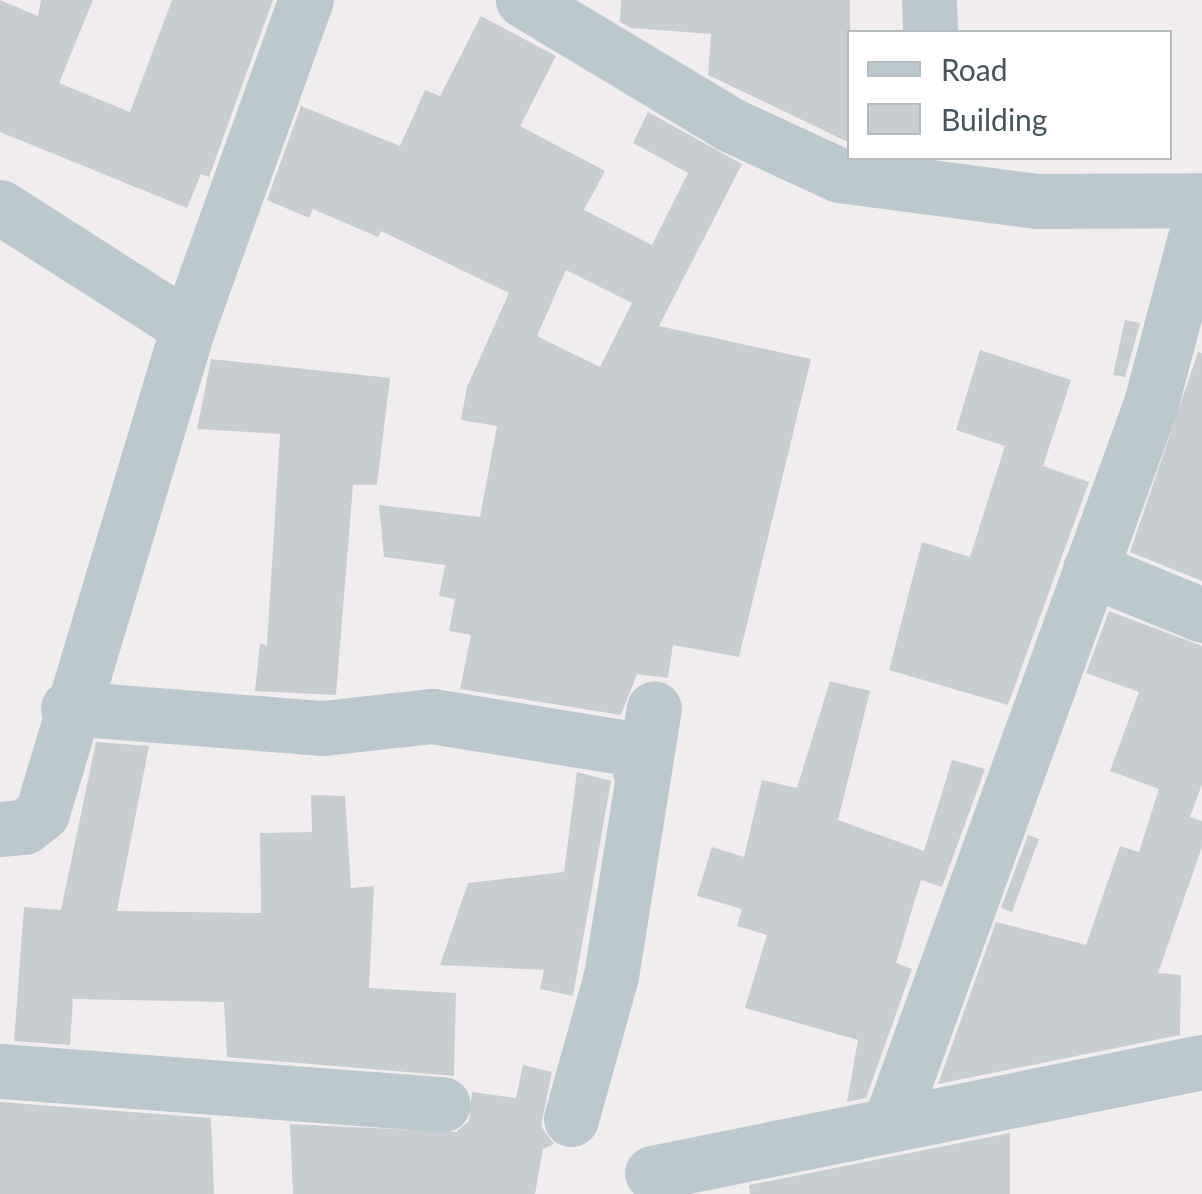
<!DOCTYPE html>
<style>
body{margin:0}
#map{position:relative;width:1202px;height:1194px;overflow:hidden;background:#f1edee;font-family:Lato,sans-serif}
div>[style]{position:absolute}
.building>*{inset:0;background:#c7cdd1}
.minor>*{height:55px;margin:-27.5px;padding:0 27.5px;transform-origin:27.5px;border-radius:27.5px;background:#bbc8ce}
span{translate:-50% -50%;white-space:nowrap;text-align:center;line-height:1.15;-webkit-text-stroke:10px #fff;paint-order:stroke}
.legend{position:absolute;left:847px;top:30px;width:325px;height:130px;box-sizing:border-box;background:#fff;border:2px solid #b5bbbe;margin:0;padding:12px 18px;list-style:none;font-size:30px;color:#45555c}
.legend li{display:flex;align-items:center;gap:20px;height:50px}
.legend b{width:50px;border:2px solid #b5bbbe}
</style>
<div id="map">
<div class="building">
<div style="clip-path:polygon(0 0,38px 16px,41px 0,93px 0,59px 83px,130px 112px,172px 0,273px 0,209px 177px,201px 174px,187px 208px,0 132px)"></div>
<div style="clip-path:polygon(621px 0,850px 0,850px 143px,708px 75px,711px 34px,631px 28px,620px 22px)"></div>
<div style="clip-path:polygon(evenodd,481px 16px,556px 56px,520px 126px,605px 171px,584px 210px,652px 245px,688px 173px,633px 143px,648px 112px,742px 164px,659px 326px,811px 359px,739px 657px,673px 645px,668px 678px,637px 674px,621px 715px,460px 689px,471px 635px,449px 631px,455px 599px,439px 596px,445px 565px,384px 557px,379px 505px,480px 517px,497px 426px,461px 420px,467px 387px,509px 293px,381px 231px,378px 237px,313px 209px,309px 218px,267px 200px,301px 106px,400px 146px,425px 90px,440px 96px,481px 16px,566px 270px,632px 303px,600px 367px,537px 336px,566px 270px)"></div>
<div style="clip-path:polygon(1125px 320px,1140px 323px,1125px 377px,1113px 375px)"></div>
<div style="clip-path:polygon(980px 350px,1071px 380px,1043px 466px,1089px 482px,1008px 705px,889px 670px,922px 542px,970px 557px,1005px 446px,956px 430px)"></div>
<div style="clip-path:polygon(1198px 352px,1202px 353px,1202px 581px,1130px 552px)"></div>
<div style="clip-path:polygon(211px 359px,390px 378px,377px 485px,353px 485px,336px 695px,255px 691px,260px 644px,267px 645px,280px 434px,197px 429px)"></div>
<div style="clip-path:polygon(1109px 611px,1202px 646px,1202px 784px,1190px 817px,1202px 821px,1202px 847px,1158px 973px,1181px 975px,1180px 1035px,938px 1084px,996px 922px,1086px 945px,1120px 846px,1139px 852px,1159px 789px,1110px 771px,1139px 692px,1086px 673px)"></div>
<div style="clip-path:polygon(830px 681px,870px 691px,838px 820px,924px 851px,952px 760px,985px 769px,942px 887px,921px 880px,896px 963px,912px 969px,866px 1098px,847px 1102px,858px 1040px,745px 1008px,767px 935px,737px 926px,742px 909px,697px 896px,712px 847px,744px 857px,762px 780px,797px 788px)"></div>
<div style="clip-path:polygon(96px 742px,149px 746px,117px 911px,261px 913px,260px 833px,312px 832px,311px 795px,345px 796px,351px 888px,374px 886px,369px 988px,456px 993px,454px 1076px,227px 1057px,224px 1002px,73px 999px,70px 1045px,14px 1041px,24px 907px,61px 910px)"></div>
<div style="clip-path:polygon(577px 772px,611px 781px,573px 996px,540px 989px,544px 970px,440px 965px,468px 883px,564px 872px)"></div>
<div style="clip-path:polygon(1028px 835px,1039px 839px,1012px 912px,1001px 908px)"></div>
<div style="clip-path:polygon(523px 1065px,552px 1072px,541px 1126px,554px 1144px,543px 1149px,535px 1194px,293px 1194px,290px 1124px,456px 1132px,469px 1121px,472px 1092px,516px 1098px)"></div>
<div style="clip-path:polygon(0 1102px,211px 1118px,214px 1194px,0 1194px)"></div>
<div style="clip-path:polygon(1010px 1133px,1010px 1194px,750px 1194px,749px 1185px)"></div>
</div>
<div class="minor">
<div style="left:523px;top:0;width:243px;rotate:31deg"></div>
<div style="left:731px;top:125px;width:119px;rotate:24.8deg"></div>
<div style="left:839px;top:175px;width:200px;rotate:7.5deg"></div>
<div style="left:1037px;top:201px;width:165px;rotate:-0.3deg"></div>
<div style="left:929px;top:0;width:32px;rotate:88deg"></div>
<div style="left:0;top:207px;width:223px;rotate:32.6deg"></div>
<div style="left:1090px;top:569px;width:121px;rotate:22.3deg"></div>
<div style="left:68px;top:708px;width:256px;rotate:4.5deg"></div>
<div style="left:323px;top:728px;width:110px;rotate:-6.3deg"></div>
<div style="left:432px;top:716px;width:204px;rotate:9.3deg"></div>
<div style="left:633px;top:749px;width:29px;rotate:72deg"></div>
<div style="left:0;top:829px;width:24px;rotate:-5deg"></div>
<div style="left:24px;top:827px;width:23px;rotate:-38deg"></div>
<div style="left:42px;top:813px;width:507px;rotate:-73.28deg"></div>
<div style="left:188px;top:327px;width:348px;rotate:-70.2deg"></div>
<div style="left:0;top:1071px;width:444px;rotate:4.3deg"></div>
<div style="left:571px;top:1119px;width:148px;rotate:-74.4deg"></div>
<div style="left:611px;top:976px;width:271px;rotate:-80.9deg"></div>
<div style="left:890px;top:1123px;width:766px;rotate:-70.07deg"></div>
<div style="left:1151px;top:403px;width:199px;rotate:-75.1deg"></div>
<div style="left:652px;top:1173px;width:561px;rotate:-11.41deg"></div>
</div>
<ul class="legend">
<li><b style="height:12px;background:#bbc8ce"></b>Road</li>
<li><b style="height:28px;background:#c7cdd1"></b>Building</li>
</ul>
</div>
